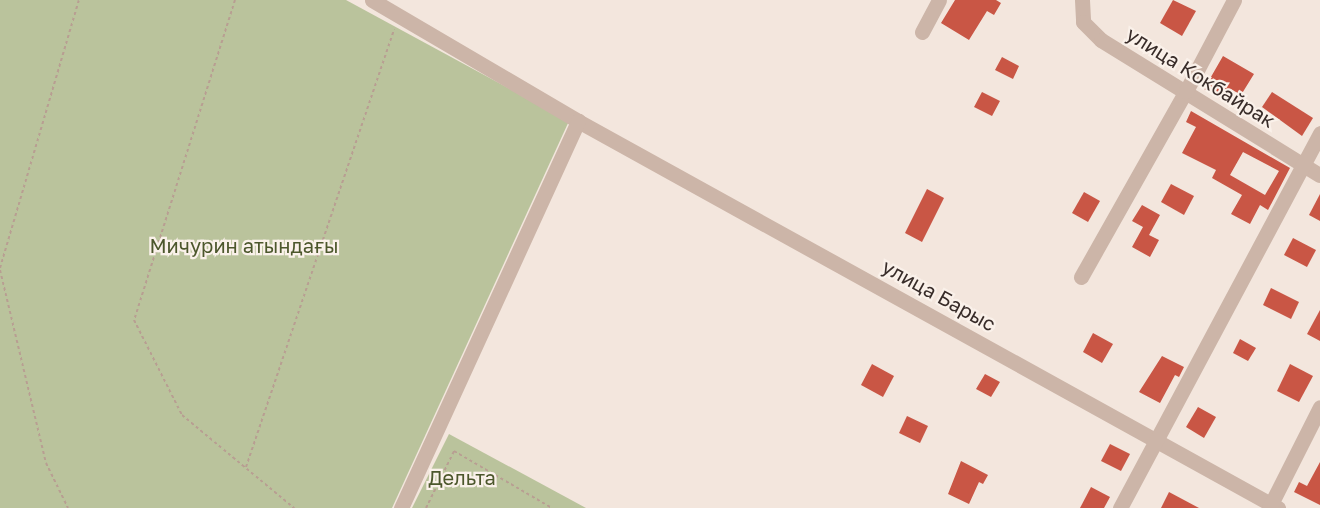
<!DOCTYPE html>
<meta charset="utf-8">
<style>
body{margin:0}
#map{position:relative;width:1320px;height:508px;overflow:hidden;background:#f3e6dd;font-family:"Golos Text",sans-serif}
div>[style]{position:absolute}
.green>*{inset:0;background:#bac39c}
.building>*{inset:0;background:#c95645}
.path>*{height:2px;margin-top:-1px;transform-origin:0;background:repeating-linear-gradient(90deg,#b89e92 0 3px,transparent 0 6px)}
.minor>*{height:15px;margin:-7.5px;padding:0 7.5px;transform-origin:7.5px;border-radius:7.5px;background:#ccb5a8}
span{translate:-50% -50%;white-space:nowrap;text-align:center;line-height:1.15;-webkit-text-stroke:4.5px #faf1ea;paint-order:stroke}
.street-label{font-size:20px;color:#382c29}
.park-label{font-size:20px;color:#4c572c}
</style>
<div id="map">
<div class="green">
<div style="clip-path:polygon(0 0,346px 0,569px 121px,392px 508px,0 508px)"></div>
<div style="clip-path:polygon(449px 434px,586px 508px,412px 508px)"></div>
</div>
<div class="building">
<div style="clip-path:polygon(955px 0,996px 0,1001px 3px,994px 15px,987px 11px,969px 40px,941px 23px)"></div>
<div style="clip-path:polygon(1173px 0,1196px 11px,1182px 36px,1160px 23px)"></div>
<div style="clip-path:polygon(1223px 56px,1254px 74px,1241px 95px,1231px 89px,1224px 100px,1204px 89px)"></div>
<div style="clip-path:polygon(1002px 57px,1019px 66px,1013px 79px,995px 70px)"></div>
<div style="clip-path:polygon(982px 92px,1000px 101px,992px 116px,974px 107px)"></div>
<div style="clip-path:polygon(1272px 92px,1313px 118px,1302px 136px,1262px 107px)"></div>
<div style="clip-path:polygon(evenodd,1191px 111px,1290px 168px,1268px 210px,1260px 205px,1250px 224px,1231px 214px,1242px 195px,1212px 178px,1216px 170px,1182px 153px,1196px 127px,1186px 122px,1191px 111px,1243px 152px,1279px 171px,1265px 195px,1230px 175px,1243px 152px)"></div>
<div style="clip-path:polygon(1171px 184px,1194px 196px,1184px 215px,1161px 202px)"></div>
<div style="clip-path:polygon(927px 189px,944px 198px,922px 242px,905px 233px)"></div>
<div style="clip-path:polygon(1084px 192px,1100px 201px,1088px 222px,1072px 213px)"></div>
<div style="clip-path:polygon(1320px 194px,1320px 221px,1309px 215px)"></div>
<div style="clip-path:polygon(1142px 205px,1160px 215px,1149px 235px,1159px 240px,1150px 257px,1132px 247px,1143px 227px,1132px 221px)"></div>
<div style="clip-path:polygon(1293px 238px,1316px 250px,1307px 267px,1284px 255px)"></div>
<div style="clip-path:polygon(1271px 288px,1299px 302px,1291px 319px,1263px 305px)"></div>
<div style="clip-path:polygon(1320px 310px,1320px 341px,1307px 334px)"></div>
<div style="clip-path:polygon(1093px 333px,1113px 344px,1102px 363px,1083px 352px)"></div>
<div style="clip-path:polygon(1240px 339px,1256px 348px,1248px 361px,1233px 353px)"></div>
<div style="clip-path:polygon(1162px 356px,1184px 367px,1179px 377px,1175px 375px,1160px 403px,1139px 392px)"></div>
<div style="clip-path:polygon(872px 364px,894px 376px,883px 397px,861px 385px)"></div>
<div style="clip-path:polygon(1290px 364px,1313px 376px,1299px 402px,1277px 391px)"></div>
<div style="clip-path:polygon(985px 374px,1000px 382px,991px 397px,976px 389px)"></div>
<div style="clip-path:polygon(1198px 407px,1216px 417px,1204px 438px,1186px 427px)"></div>
<div style="clip-path:polygon(907px 416px,928px 426px,920px 443px,899px 433px)"></div>
<div style="clip-path:polygon(1110px 444px,1130px 454px,1121px 471px,1101px 461px)"></div>
<div style="clip-path:polygon(961px 461px,988px 475px,983px 484px,979px 482px,969px 504px,948px 494px)"></div>
<div style="clip-path:polygon(1320px 462px,1320px 505px,1294px 492px,1299px 482px,1307px 486px)"></div>
<div style="clip-path:polygon(1091px 487px,1110px 497px,1104px 508px,1080px 508px)"></div>
<div style="clip-path:polygon(1169px 492px,1199px 508px,1161px 508px)"></div>
</div>
<div class="path">
<div style="left:235px;top:0;width:336px;rotate:107.5deg"></div>
<div style="left:134px;top:320px;width:106px;rotate:63.2deg"></div>
<div style="left:182px;top:415px;width:146px;rotate:39.7deg"></div>
<div style="left:0;top:268px;width:279px;rotate:-73.6deg"></div>
<div style="left:0;top:270px;width:198px;rotate:76.6deg"></div>
<div style="left:46px;top:463px;width:50px;rotate:63.9deg"></div>
<div style="left:246px;top:467px;width:462px;rotate:-71.3deg"></div>
<div style="left:426px;top:508px;width:64px;rotate:-63.8deg"></div>
<div style="left:454px;top:451px;width:113px;rotate:30.2deg"></div>
</div>
<div class="minor">
<div style="left:372px;top:0;width:239px;rotate:30.4deg"></div>
<div style="left:578px;top:121px;width:800px;rotate:28.94deg"></div>
<div style="left:1082px;top:0;width:22px;rotate:87deg"></div>
<div style="left:1083px;top:22px;width:25px;rotate:45deg"></div>
<div style="left:1101px;top:40px;width:257px;rotate:31.7deg"></div>
<div style="left:922px;top:32px;width:36px;rotate:-62deg"></div>
<div style="left:1081px;top:277px;width:214px;rotate:-60.6deg"></div>
<div style="left:1186px;top:91px;width:103px;rotate:-62.2deg"></div>
<div style="left:401px;top:508px;width:426px;rotate:-65.4deg"></div>
<div style="left:1120px;top:508px;width:425px;rotate:-61.9deg"></div>
<div style="left:1269px;top:508px;width:113px;rotate:-63.2deg"></div>
</div>
<div class="street-label">
<span style="left:1201px;top:77px;rotate:32deg">улица Кокбайрак</span>
<span style="left:939px;top:295px;rotate:29deg">улица Барыс</span>
</div>
<div class="park-label">
<span style="left:244px;top:245px">Мичурин атындағы</span>
<span style="left:462px;top:477px">Дельта</span>
</div>
</div>
